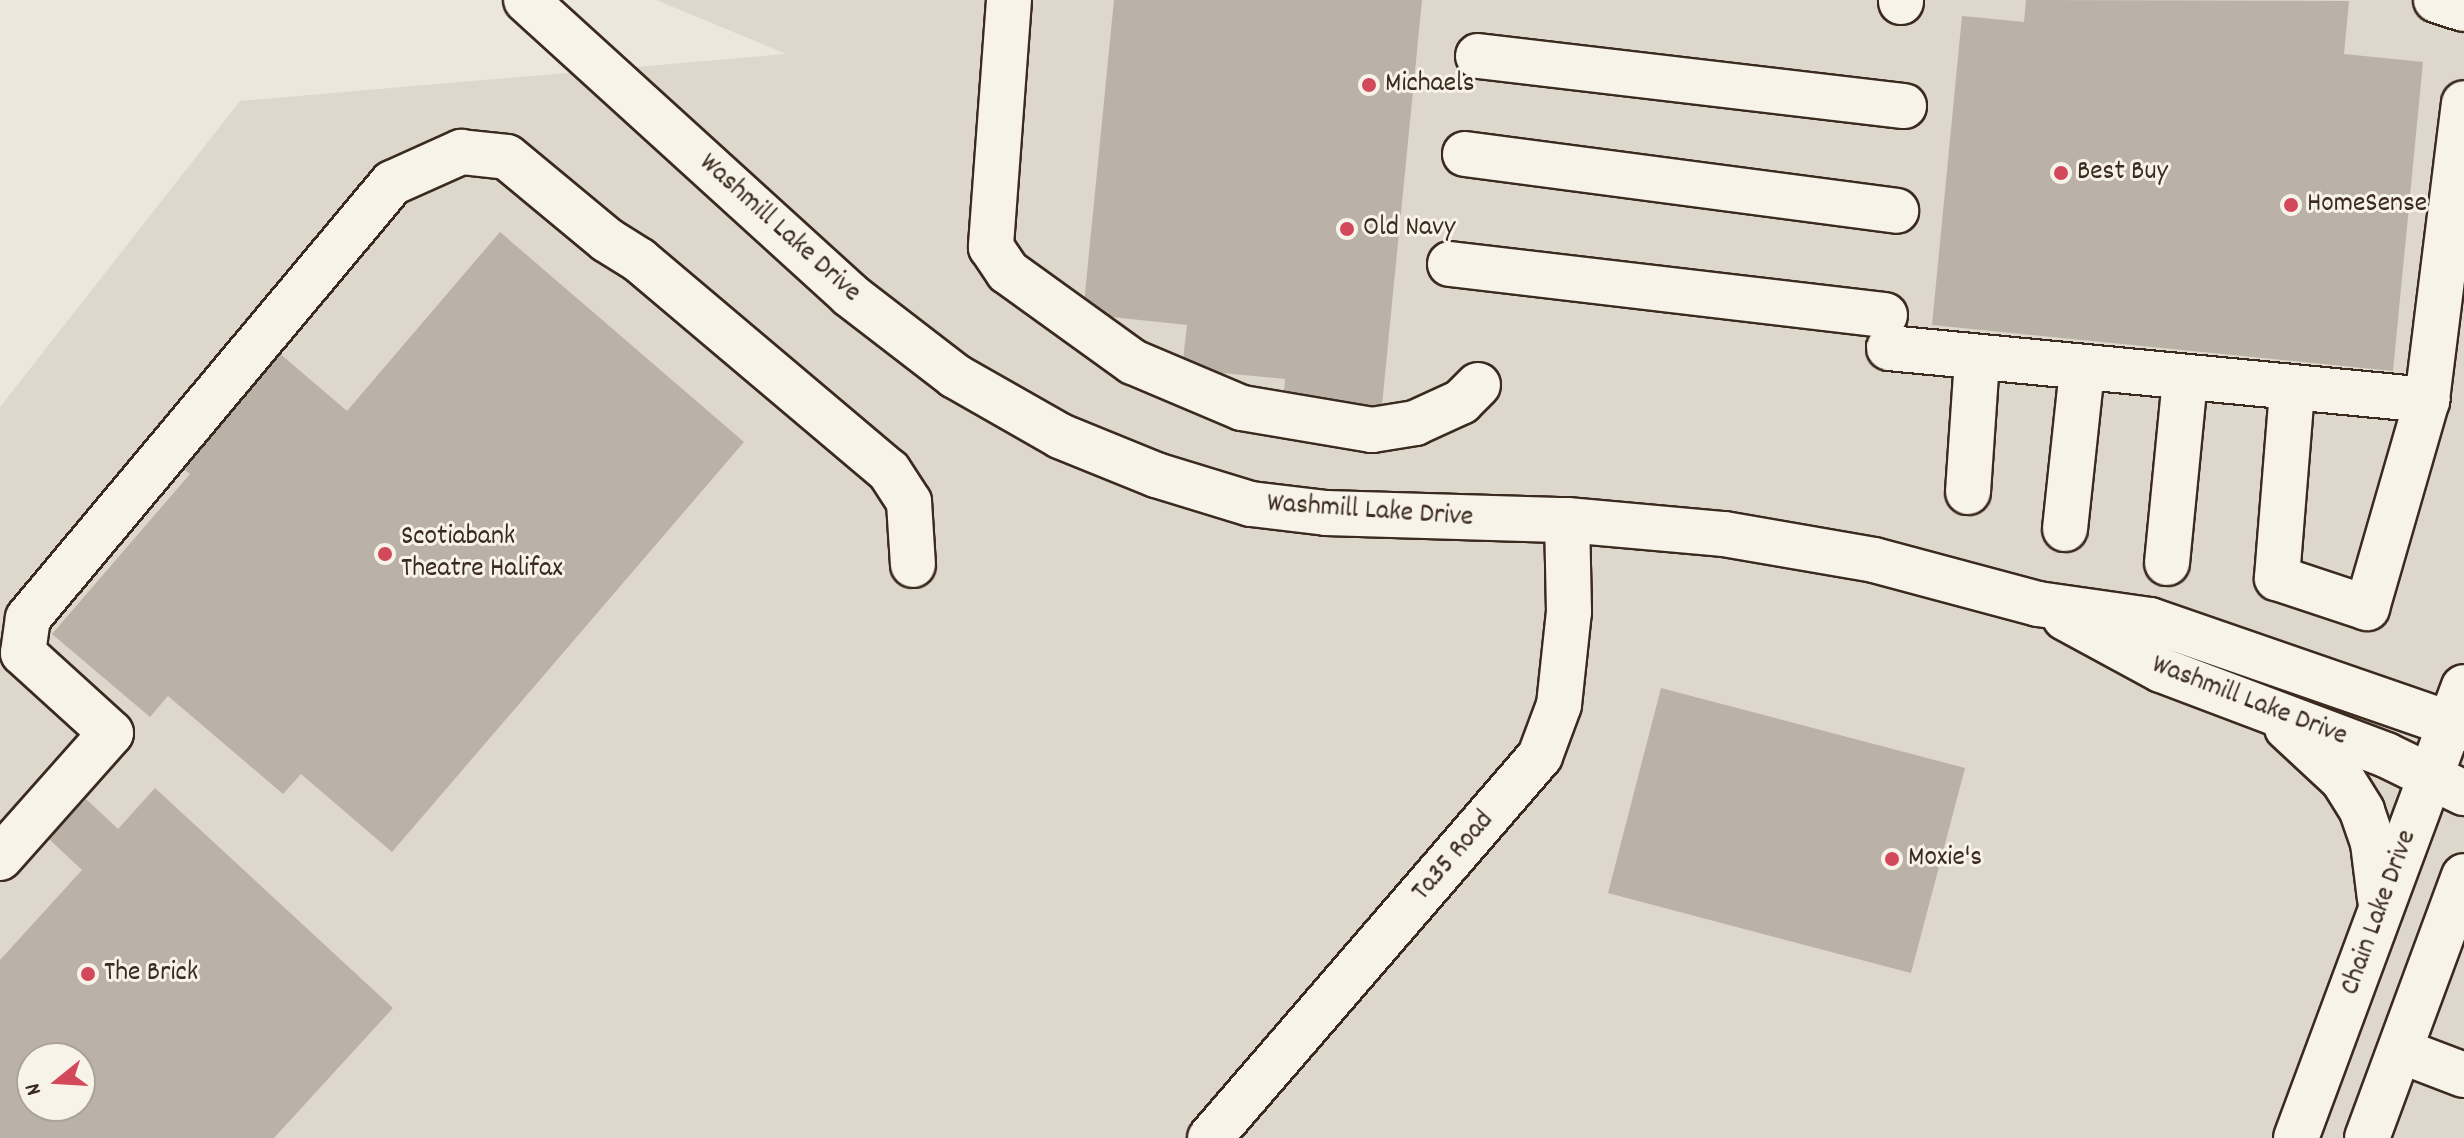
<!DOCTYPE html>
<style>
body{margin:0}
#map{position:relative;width:2464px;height:1138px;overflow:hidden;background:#ece7dc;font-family:Dekko,sans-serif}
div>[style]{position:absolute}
.built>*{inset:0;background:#ddd7cc}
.building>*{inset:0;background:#bab2a7}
.roads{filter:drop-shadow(2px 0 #3b2a1e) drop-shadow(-2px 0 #3b2a1e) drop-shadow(0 2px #3b2a1e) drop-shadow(0 -2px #3b2a1e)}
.minor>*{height:44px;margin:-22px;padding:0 22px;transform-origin:22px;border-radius:22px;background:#f7f3e8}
.dots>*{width:22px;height:22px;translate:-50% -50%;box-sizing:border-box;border:4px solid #f7f3e8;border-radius:50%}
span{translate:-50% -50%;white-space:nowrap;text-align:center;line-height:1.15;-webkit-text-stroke:6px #f7f3e8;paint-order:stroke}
.poi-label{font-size:28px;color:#3b2a1e}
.left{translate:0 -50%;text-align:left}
.street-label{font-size:28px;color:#3b2a1e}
.north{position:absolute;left:16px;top:1042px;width:80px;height:80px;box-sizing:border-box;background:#f7f3e8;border:2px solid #aca397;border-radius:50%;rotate:252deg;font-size:22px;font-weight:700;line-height:32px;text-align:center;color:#3b2a1e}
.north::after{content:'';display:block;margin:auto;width:28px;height:36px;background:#d1495b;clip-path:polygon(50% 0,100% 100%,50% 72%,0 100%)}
</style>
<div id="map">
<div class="built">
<div style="clip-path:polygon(evenodd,656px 0,2464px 0,2464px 1138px,0 1138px,0 407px,240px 101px,786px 54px,656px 0,32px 1058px,80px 1058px,80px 1106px,32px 1106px,32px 1058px)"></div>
</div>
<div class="building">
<div style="clip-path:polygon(1114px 0,1422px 0,1381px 415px,1283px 405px,1285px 379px,1182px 369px,1187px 325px,1083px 314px)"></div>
<div style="clip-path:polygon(2026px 0,2349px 1px,2344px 54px,2423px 62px,2393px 371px,1932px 325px,1962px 16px,2024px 22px)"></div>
<div style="clip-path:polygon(500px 232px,744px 442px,392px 852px,301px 774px,283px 794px,168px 696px,150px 717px,52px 634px,190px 474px,180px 466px,278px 352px,347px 411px)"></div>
<div style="clip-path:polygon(1661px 688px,1965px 768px,1911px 973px,1608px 893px)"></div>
<div style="clip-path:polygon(evenodd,155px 788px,393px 1008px,274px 1138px,0 1138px,0 960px,82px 870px,49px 839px,86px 799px,118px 829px,155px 788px,32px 1058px,80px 1058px,80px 1106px,32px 1106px,32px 1058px)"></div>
</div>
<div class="roads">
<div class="minor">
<div style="left:526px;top:0;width:438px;rotate:42.3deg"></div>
<div style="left:850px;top:295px;width:133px;rotate:37.6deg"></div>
<div style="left:955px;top:376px;width:121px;rotate:29.7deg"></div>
<div style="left:1060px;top:436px;width:104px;rotate:22.1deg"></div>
<div style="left:1156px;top:475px;width:99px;rotate:17deg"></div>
<div style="left:1251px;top:504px;width:76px;rotate:6.8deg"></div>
<div style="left:1326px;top:513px;width:241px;rotate:1.7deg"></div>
<div style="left:1567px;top:520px;width:158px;rotate:5.1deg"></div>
<div style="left:1724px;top:534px;width:152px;rotate:9.8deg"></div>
<div style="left:1874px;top:560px;width:170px;rotate:15deg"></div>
<div style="left:2038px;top:604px;width:113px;rotate:8.1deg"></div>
<div style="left:2150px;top:620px;width:332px;rotate:19.1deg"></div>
<div style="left:1009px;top:0;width:248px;rotate:94.2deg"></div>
<div style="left:991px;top:247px;width:30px;rotate:56deg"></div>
<div style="left:1008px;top:272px;width:154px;rotate:35.8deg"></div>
<div style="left:1133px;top:362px;width:118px;rotate:22.9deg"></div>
<div style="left:1242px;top:408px;width:132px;rotate:9.6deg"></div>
<div style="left:1372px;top:430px;width:44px;rotate:-9.2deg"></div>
<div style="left:1415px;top:423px;width:51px;rotate:-24.5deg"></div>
<div style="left:1461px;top:402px;width:24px;rotate:-45deg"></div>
<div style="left:2436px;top:0;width:29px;rotate:18deg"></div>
<div style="left:1901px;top:2px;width:2px;rotate:-90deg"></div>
<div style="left:1478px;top:56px;width:429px;rotate:6.7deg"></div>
<div style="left:1465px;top:154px;width:435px;rotate:7.5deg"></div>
<div style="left:1450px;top:264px;width:438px;rotate:6.7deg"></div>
<div style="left:1889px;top:348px;width:541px;rotate:5.52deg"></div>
<div style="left:2292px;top:391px;width:188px;rotate:94.6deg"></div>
<div style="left:2277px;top:578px;width:95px;rotate:18.4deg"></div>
<div style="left:2367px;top:608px;width:216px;rotate:-73.9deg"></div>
<div style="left:2427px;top:400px;width:299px;rotate:-82.9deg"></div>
<div style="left:1968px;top:492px;width:133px;rotate:-86.1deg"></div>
<div style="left:2065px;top:529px;width:161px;rotate:-83.9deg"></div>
<div style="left:2167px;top:563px;width:184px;rotate:-84.4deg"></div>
<div style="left:2065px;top:618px;width:109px;rotate:28.4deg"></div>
<div style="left:2161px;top:670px;width:241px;rotate:20.7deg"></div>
<div style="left:2386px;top:755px;width:87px;rotate:26deg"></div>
<div style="left:2287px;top:728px;width:76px;rotate:42.9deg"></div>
<div style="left:2343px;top:780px;width:36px;rotate:58deg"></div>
<div style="left:2362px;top:811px;width:34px;rotate:71deg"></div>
<div style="left:2373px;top:843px;width:56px;rotate:82.9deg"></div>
<div style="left:0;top:858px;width:167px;rotate:-48.4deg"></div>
<div style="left:111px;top:733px;width:119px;rotate:-137.7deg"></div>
<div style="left:23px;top:653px;width:35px;rotate:-82deg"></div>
<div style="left:28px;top:618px;width:567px;rotate:-50.08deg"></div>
<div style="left:392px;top:183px;width:76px;rotate:-24.2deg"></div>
<div style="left:461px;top:152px;width:46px;rotate:6.2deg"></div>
<div style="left:507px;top:157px;width:130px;rotate:39.7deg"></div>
<div style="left:607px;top:240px;width:38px;rotate:32deg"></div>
<div style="left:639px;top:260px;width:327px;rotate:40.2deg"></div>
<div style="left:889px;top:471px;width:37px;rotate:57deg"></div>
<div style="left:909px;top:502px;width:63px;rotate:86.4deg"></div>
<div style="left:2401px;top:1051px;width:67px;rotate:20.9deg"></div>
<div style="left:1210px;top:1138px;width:505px;rotate:-49.18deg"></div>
<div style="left:1540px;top:756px;width:54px;rotate:-69.6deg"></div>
<div style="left:1559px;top:705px;width:94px;rotate:-83.9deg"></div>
<div style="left:1569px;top:612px;width:92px;rotate:-91.2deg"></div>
<div style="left:2296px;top:1138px;width:481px;rotate:-69.6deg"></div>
<div style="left:2367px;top:1138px;width:279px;rotate:-69.7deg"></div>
</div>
</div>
<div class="dots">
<div style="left:1369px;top:85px;background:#d1495b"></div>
<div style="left:2061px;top:173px;background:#d1495b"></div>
<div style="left:2291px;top:205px;background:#d1495b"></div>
<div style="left:1347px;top:229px;background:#d1495b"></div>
<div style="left:385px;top:554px;background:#d1495b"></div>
<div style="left:1892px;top:859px;background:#d1495b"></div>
<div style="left:88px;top:974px;background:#d1495b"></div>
</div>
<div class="poi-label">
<span class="left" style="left:1385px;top:85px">Michaels</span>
<span class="left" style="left:2077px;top:173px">Best Buy</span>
<span class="left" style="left:2307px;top:205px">HomeSense</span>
<span class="left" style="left:1363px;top:229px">Old Navy</span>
<span class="left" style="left:401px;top:554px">Scotiabank<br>Theatre Halifax</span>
<span class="left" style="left:1908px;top:859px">Moxie's</span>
<span class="left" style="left:104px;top:974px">The Brick</span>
</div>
<div class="street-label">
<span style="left:779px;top:229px;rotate:42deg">Washmill Lake Drive</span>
<span style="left:1370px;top:512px;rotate:4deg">Washmill Lake Drive</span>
<span style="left:2249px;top:702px;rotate:21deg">Washmill Lake Drive</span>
<span style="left:1454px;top:857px;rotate:-49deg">Ta35 Road</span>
<span style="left:2380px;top:913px;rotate:-70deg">Chain Lake Drive</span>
</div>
<div class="north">N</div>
</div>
